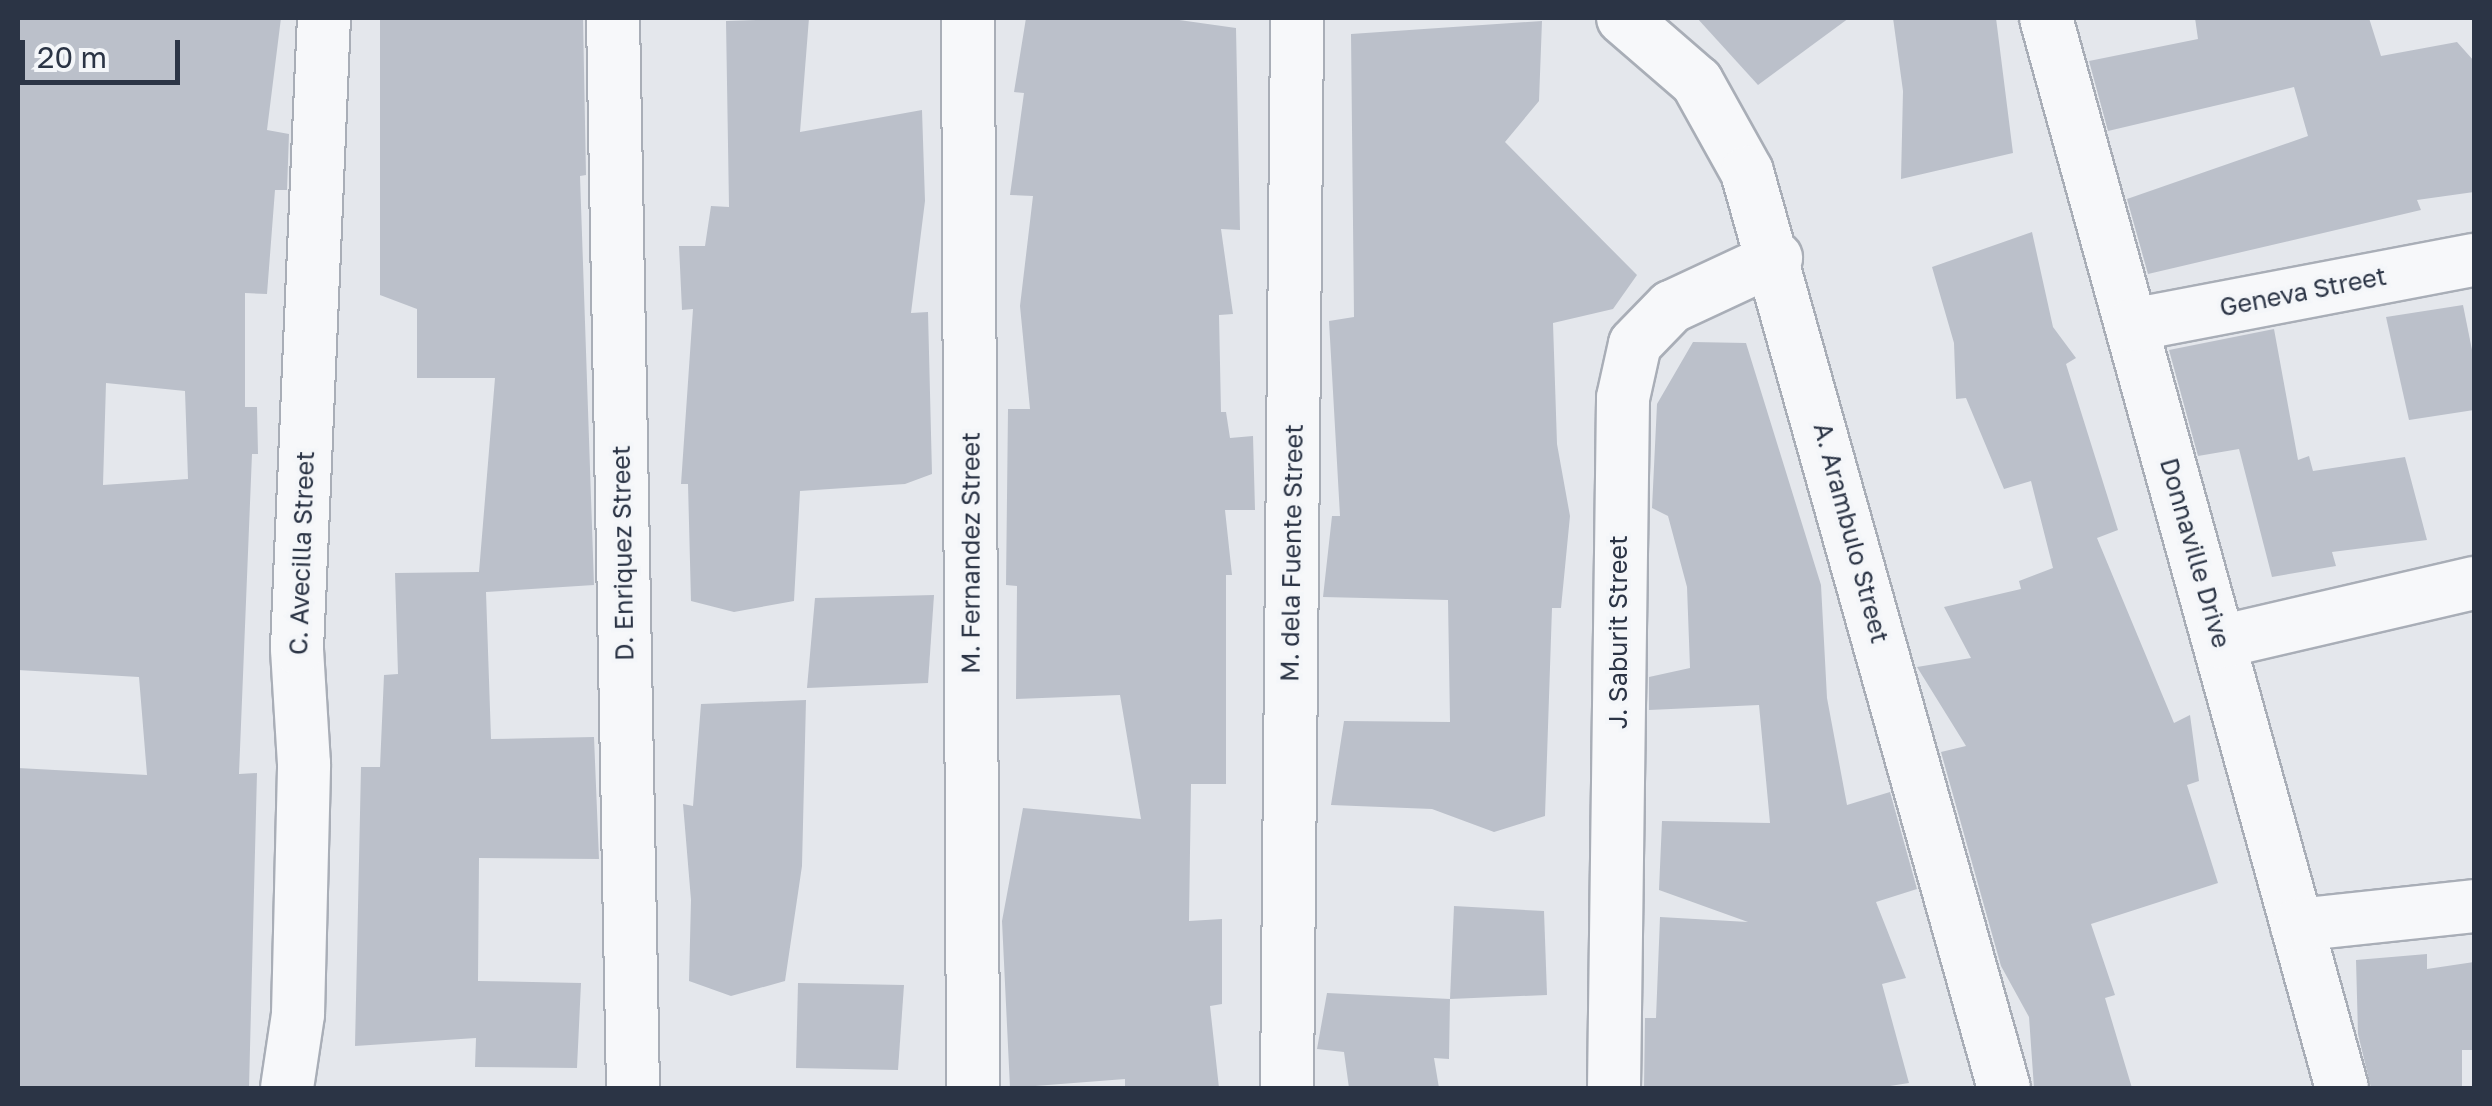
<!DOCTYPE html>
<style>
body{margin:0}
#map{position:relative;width:2492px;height:1106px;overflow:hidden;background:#e4e7ec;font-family:"Golos Text",sans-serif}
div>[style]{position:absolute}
.building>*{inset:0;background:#bbc0ca}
.roads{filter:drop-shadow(2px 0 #a9aeb7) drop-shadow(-2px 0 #a9aeb7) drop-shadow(0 2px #a9aeb7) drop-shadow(0 -2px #a9aeb7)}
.street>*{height:52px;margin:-26px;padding:0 26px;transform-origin:26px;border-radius:26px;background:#f7f8fa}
span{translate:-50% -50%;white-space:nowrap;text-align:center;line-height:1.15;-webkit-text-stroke:8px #f4f6f9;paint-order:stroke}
.street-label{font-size:25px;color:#2b3445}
.frame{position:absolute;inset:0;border:20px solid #2b3445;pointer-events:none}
.scale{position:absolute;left:20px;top:40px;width:160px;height:45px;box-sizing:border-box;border:5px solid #2b3445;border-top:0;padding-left:12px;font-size:30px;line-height:35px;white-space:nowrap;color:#2b3445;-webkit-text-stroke:8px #f4f6f9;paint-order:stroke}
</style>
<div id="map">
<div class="building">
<div style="clip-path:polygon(evenodd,18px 18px,281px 18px,267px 130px,289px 134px,287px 190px,275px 190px,267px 294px,245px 293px,245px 407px,257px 407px,258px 454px,252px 454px,239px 774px,257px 773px,249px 1088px,18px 1088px,18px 768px,147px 775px,139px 677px,18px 670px,18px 18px,106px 383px,185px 391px,188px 479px,103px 485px,106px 383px)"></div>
<div style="clip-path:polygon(380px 18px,583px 18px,586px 175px,580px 176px,594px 585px,486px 592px,491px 739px,594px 737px,599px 859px,479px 858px,478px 981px,581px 983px,577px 1068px,475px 1067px,476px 1038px,355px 1046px,361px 767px,380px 767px,384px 675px,398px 674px,395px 573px,479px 572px,495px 378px,417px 378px,417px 309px,380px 295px)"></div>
<div style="clip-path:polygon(809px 18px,800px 132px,922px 110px,925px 201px,911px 313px,928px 312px,932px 474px,905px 484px,800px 491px,794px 601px,734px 612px,691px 601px,688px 484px,681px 484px,693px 309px,682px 310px,679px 246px,705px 246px,711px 206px,729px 207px,726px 21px)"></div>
<div style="clip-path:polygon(1026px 18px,1165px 18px,1236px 28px,1240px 230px,1221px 229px,1233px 314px,1219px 315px,1221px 412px,1226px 412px,1230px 438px,1253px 436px,1255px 510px,1225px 510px,1232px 575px,1226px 575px,1226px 784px,1191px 784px,1189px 921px,1222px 919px,1222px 1004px,1210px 1006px,1219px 1088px,1125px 1088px,1125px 1079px,1010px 1088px,1002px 921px,1023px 808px,1141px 819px,1120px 695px,1016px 699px,1017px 586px,1006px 585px,1008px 409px,1030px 409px,1020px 306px,1033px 196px,1010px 195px,1024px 93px,1014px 92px)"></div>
<div style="clip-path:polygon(1697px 18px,1849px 18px,1758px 85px)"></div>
<div style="clip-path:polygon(1893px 18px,1996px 18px,2013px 153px,1901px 179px,1903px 91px)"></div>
<div style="clip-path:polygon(2195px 18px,2369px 18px,2381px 56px,2457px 42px,2474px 61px,2474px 192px,2417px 200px,2421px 210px,2148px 274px,2127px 199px,2308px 136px,2294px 87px,2108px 131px,2089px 61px,2198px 39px)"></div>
<div style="clip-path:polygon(1542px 21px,1539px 101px,1505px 142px,1637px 275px,1613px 309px,1553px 323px,1557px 444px,1570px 516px,1561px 608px,1552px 608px,1545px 816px,1494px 832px,1432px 809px,1331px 805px,1344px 721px,1450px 722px,1448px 600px,1323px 597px,1332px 516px,1340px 516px,1329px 321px,1354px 317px,1351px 34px)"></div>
<div style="clip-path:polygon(2032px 232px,2053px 327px,2076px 358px,2066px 364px,2118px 530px,2097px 538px,2174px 723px,2190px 715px,2199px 781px,2187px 785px,2218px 883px,2091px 924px,2115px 995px,2105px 998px,2132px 1088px,2034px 1088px,2029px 1017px,2001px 966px,1941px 752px,1966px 746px,1917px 667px,1971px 658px,1944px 607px,2021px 589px,2019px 581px,2053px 568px,2031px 481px,2004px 489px,1966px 398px,1956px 399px,1954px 343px,1932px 267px)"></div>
<div style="clip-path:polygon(2463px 305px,2474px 360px,2474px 410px,2409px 420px,2386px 317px)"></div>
<div style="clip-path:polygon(2274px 329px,2298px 460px,2309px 456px,2313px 471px,2405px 457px,2427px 540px,2332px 552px,2336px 566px,2272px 577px,2239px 449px,2198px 456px,2169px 350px)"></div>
<div style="clip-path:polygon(1693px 342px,1746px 343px,1821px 585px,1827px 698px,1847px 805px,1890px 792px,1917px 889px,1876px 902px,1906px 978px,1882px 984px,1909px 1083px,1877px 1088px,1644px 1088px,1645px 1018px,1656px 1018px,1660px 917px,1748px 922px,1659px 890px,1662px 821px,1770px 823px,1759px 705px,1649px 710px,1649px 677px,1690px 668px,1687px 587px,1668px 516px,1652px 508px,1657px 404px)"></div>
<div style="clip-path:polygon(934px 595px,928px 683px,807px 688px,815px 598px)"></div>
<div style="clip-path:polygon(806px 700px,802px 866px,785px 981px,731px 996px,689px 981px,691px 900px,683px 804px,693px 806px,701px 704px)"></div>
<div style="clip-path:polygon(1454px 906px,1544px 911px,1547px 995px,1450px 999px)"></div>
<div style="clip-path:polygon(2427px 954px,2427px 969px,2474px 962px,2474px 1050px,2462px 1050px,2462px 1088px,2371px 1088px,2358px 1034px,2356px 960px)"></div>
<div style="clip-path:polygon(798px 983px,904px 985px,898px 1070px,796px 1068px)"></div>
<div style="clip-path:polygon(1327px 993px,1450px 999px,1449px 1059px,1434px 1058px,1439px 1088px,1349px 1088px,1344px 1052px,1317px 1049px)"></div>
</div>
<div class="roads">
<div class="street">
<div style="left:613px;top:18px;width:1070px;rotate:88.93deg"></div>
<div style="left:968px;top:18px;width:1070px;rotate:89.73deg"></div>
<div style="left:1623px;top:18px;width:98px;rotate:40.9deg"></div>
<div style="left:1697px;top:82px;width:103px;rotate:60.9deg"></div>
<div style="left:1747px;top:172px;width:951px;rotate:74.33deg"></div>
<div style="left:2046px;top:18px;width:1110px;rotate:74.54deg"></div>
<div style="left:2132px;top:325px;width:348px;rotate:-10.8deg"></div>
<div style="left:2220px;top:642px;width:261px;rotate:-13.1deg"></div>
<div style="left:2297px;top:925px;width:178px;rotate:-6.1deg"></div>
<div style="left:287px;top:1088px;width:75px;rotate:-81.5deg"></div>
<div style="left:298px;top:1014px;width:250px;rotate:-88.6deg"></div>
<div style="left:304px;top:764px;width:116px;rotate:-93.5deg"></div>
<div style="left:297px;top:648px;width:631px;rotate:-87.55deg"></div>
<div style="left:1287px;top:1088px;width:1070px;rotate:-89.46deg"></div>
<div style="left:1614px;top:1088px;width:690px;rotate:-89.25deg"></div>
<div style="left:1623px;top:398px;width:55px;rotate:-77.5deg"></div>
<div style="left:1635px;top:344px;width:52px;rotate:-45.8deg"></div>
<div style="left:1671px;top:307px;width:116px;rotate:-25deg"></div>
</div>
</div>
<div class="street-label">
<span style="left:2303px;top:292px;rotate:-11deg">Geneva Street</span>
<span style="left:1851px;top:533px;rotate:75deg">A. Arambulo Street</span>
<span style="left:302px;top:553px;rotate:-88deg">C. Avecilla Street</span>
<span style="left:623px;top:553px;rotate:-91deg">D. Enriquez Street</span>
<span style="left:971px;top:553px;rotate:-90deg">M. Fernandez Street</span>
<span style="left:1292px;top:553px;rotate:-89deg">M. dela Fuente Street</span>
<span style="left:2195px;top:553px;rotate:74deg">Donnaville Drive</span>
<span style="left:1618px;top:632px;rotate:-90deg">J. Saburit Street</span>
</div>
<div class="frame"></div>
<div class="scale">20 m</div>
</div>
